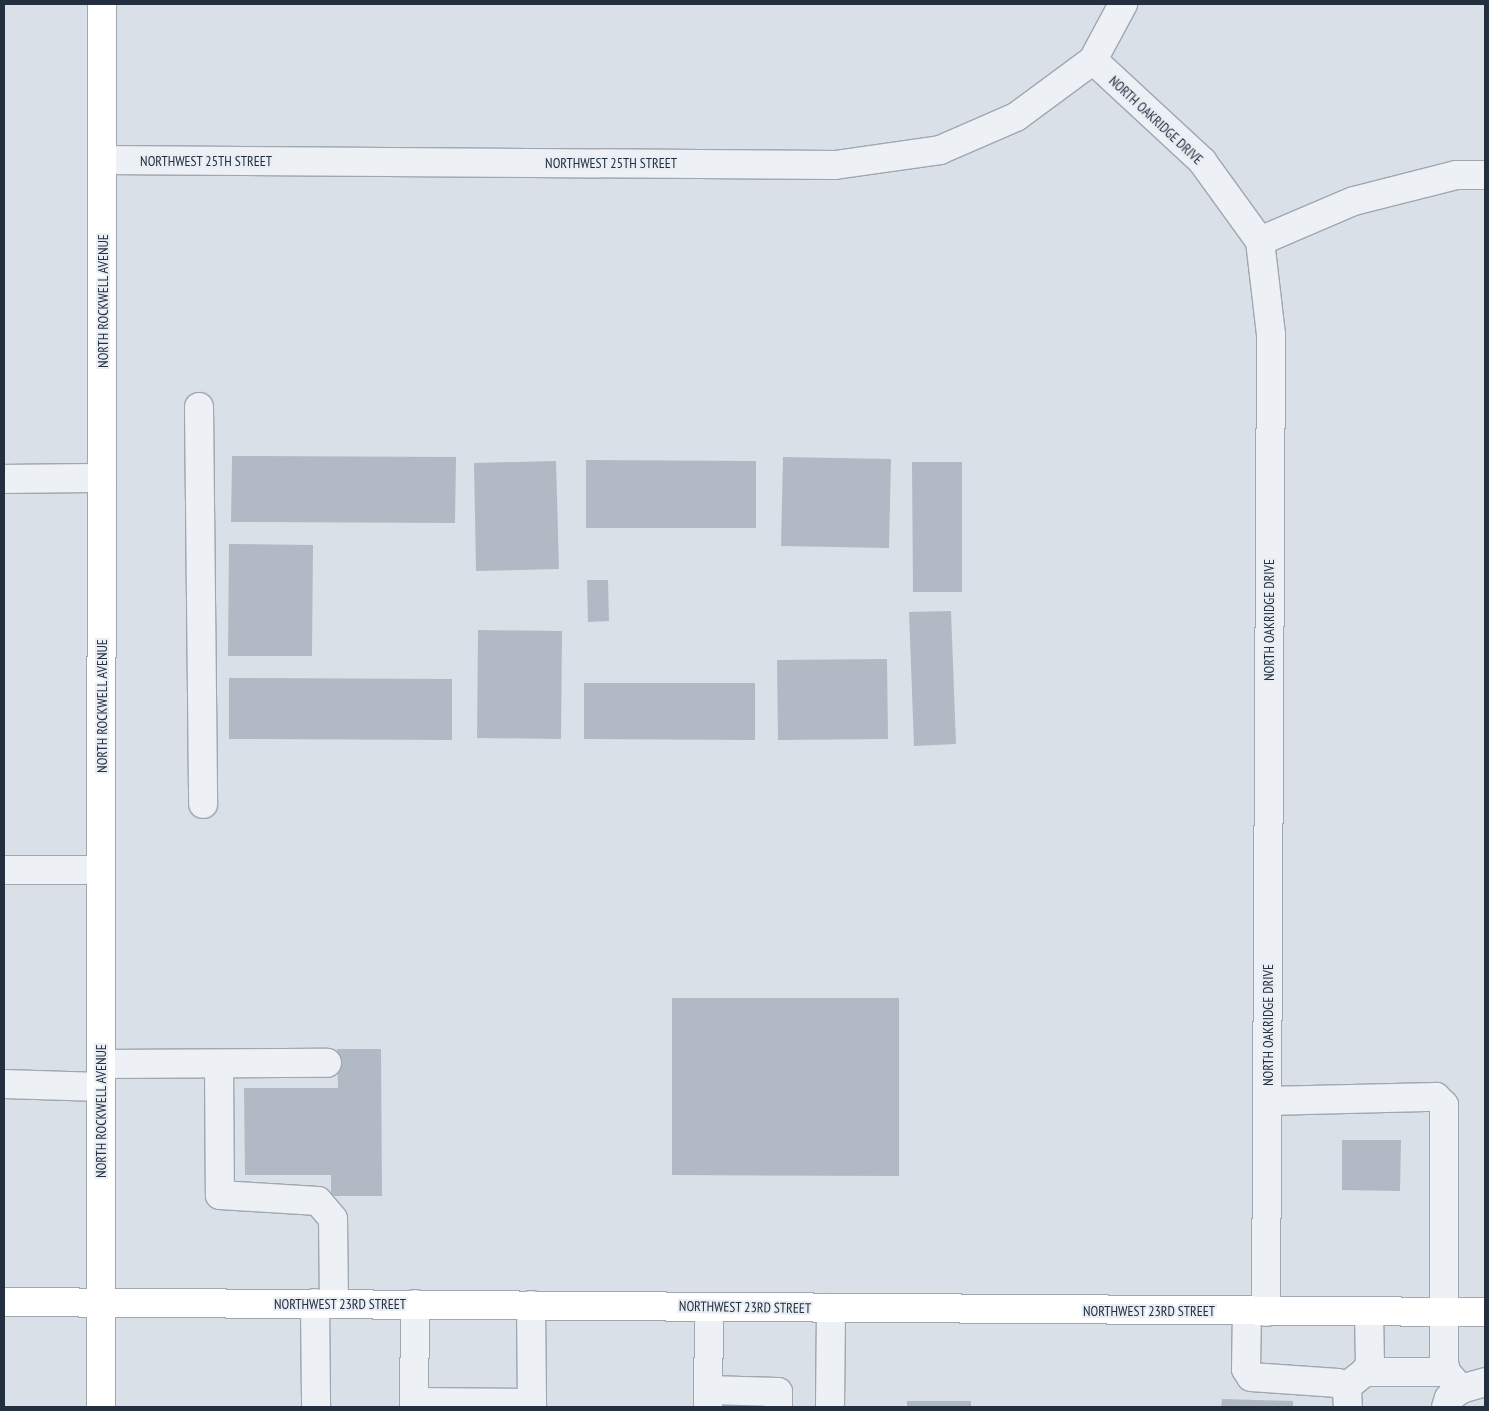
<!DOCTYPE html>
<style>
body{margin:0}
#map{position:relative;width:1489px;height:1411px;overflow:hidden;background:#dae0e7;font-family:"PT Sans Narrow",sans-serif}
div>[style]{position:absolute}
.building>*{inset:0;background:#b1b9c4}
.roads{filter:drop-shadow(1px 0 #9fa7b1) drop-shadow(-1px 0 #9fa7b1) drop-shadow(0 1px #9fa7b1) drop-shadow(0 -1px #9fa7b1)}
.minor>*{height:28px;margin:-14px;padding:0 14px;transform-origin:14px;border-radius:14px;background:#edf0f5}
.major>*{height:28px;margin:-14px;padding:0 14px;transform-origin:14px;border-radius:14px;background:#fff}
span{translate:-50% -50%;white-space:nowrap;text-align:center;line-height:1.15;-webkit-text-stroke:4px #e9eef4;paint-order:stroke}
.street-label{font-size:14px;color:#232e3e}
.frame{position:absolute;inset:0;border:5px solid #232e3e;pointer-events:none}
</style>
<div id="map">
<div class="building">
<div style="clip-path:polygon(232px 456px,456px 457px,455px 523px,231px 522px)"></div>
<div style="clip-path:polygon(783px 457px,891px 459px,889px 548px,781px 546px)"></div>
<div style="clip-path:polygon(586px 460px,756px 461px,756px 528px,586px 528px)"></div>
<div style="clip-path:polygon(556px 461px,559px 569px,476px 571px,474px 463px)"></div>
<div style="clip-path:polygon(912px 462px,962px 462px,962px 592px,913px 592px)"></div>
<div style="clip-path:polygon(229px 544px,313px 545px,312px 656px,228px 656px)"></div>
<div style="clip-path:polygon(587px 580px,608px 580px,609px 621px,588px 622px)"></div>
<div style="clip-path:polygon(951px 611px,956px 744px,914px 746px,909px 612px)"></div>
<div style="clip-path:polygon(478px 630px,562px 631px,561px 739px,477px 738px)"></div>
<div style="clip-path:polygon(887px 659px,888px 739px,778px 740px,777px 660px)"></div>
<div style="clip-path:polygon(229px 678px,452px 679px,452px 740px,229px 739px)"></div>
<div style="clip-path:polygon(584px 683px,755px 683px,755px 740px,584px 739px)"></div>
<div style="clip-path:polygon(672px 998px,899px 998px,899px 1176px,672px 1175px)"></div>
<div style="clip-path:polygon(337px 1049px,381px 1049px,382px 1196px,331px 1196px,331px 1175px,245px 1175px,244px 1088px,338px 1088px)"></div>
<div style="clip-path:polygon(1342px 1140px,1401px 1140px,1400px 1191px,1342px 1190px)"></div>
<div style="clip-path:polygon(1222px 1399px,1293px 1401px,1293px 1407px,1221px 1407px)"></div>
<div style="clip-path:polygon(907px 1401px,971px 1401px,971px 1407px,907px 1407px)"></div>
</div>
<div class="roads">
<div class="minor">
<div style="left:1093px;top:60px;width:149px;rotate:42.8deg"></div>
<div style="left:1202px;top:161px;width:99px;rotate:54.1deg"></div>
<div style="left:1260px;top:241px;width:94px;rotate:83.3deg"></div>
<div style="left:1271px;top:334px;width:978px;rotate:90.29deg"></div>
<div style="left:103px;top:160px;width:732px;rotate:0.39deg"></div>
<div style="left:835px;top:165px;width:106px;rotate:-8.1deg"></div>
<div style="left:940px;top:150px;width:83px;rotate:-23.5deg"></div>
<div style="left:1016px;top:117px;width:96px;rotate:-36.5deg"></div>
<div style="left:1093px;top:60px;width:64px;rotate:-61.8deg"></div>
<div style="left:1260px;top:241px;width:102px;rotate:-23.1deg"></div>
<div style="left:1354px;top:201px;width:105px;rotate:-14.3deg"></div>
<div style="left:1456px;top:175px;width:29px"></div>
<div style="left:199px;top:407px;width:397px;rotate:89.4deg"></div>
<div style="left:4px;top:479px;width:98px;rotate:-0.6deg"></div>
<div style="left:4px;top:870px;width:97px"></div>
<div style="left:101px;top:1064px;width:226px;rotate:-0.3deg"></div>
<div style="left:219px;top:1064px;width:131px;rotate:89.6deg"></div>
<div style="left:220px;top:1195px;width:98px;rotate:3.5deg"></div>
<div style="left:318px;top:1201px;width:23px;rotate:50deg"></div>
<div style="left:333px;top:1219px;width:84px;rotate:89.3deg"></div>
<div style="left:4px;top:1084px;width:97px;rotate:1.8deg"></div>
<div style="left:1267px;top:1101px;width:169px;rotate:-1.4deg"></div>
<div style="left:1436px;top:1097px;width:11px;rotate:45deg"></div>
<div style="left:1444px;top:1105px;width:257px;rotate:90deg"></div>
<div style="left:1444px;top:1362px;width:10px;rotate:79deg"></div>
<div style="left:1446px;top:1372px;width:23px;rotate:49deg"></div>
<div style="left:315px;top:1303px;width:104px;rotate:89.4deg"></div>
<div style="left:531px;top:1305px;width:102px;rotate:89.4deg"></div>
<div style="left:1247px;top:1311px;width:58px;rotate:91deg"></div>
<div style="left:1246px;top:1369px;width:9px;rotate:58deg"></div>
<div style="left:1251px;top:1377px;width:87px;rotate:3.9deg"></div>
<div style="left:1338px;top:1383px;width:11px;rotate:38deg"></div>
<div style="left:1347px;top:1390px;width:17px;rotate:87deg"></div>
<div style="left:1365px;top:1372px;width:81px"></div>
<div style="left:1345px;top:1388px;width:26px;rotate:-39deg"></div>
<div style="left:1365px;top:1372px;width:9px;rotate:-58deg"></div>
<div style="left:1370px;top:1364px;width:52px;rotate:-91.1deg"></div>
<div style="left:708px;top:1390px;width:70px;rotate:1.6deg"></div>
<div style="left:778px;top:1392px;width:15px;rotate:90deg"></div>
<div style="left:414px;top:1402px;width:118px;rotate:0.5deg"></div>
<div style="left:414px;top:1407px;width:103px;rotate:-89.4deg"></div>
<div style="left:708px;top:1407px;width:100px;rotate:-89.4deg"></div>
<div style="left:830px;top:1407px;width:99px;rotate:-89.4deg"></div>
<div style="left:1446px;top:1407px;width:9px;rotate:-72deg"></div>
<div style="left:1449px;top:1398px;width:15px;rotate:-37deg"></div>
<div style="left:1461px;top:1389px;width:25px;rotate:-16deg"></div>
</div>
<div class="major">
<div style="left:4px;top:1302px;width:1481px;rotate:0.39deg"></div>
<div style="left:101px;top:1407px;width:1403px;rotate:-89.96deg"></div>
</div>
</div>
<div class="street-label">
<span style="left:1156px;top:120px;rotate:43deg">NORTH OAKRIDGE DRIVE</span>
<span style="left:206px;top:161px">NORTHWEST 25TH STREET</span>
<span style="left:611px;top:163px">NORTHWEST 25TH STREET</span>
<span style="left:103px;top:301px;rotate:-90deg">NORTH ROCKWELL AVENUE</span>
<span style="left:1269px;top:620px;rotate:-90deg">NORTH OAKRIDGE DRIVE</span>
<span style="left:102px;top:706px;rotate:-90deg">NORTH ROCKWELL AVENUE</span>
<span style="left:1268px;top:1025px;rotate:-90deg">NORTH OAKRIDGE DRIVE</span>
<span style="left:101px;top:1111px;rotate:-90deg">NORTH ROCKWELL AVENUE</span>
<span style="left:340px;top:1304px">NORTHWEST 23RD STREET</span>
<span style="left:745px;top:1307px;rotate:1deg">NORTHWEST 23RD STREET</span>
<span style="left:1149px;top:1311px">NORTHWEST 23RD STREET</span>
</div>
<div class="frame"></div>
</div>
